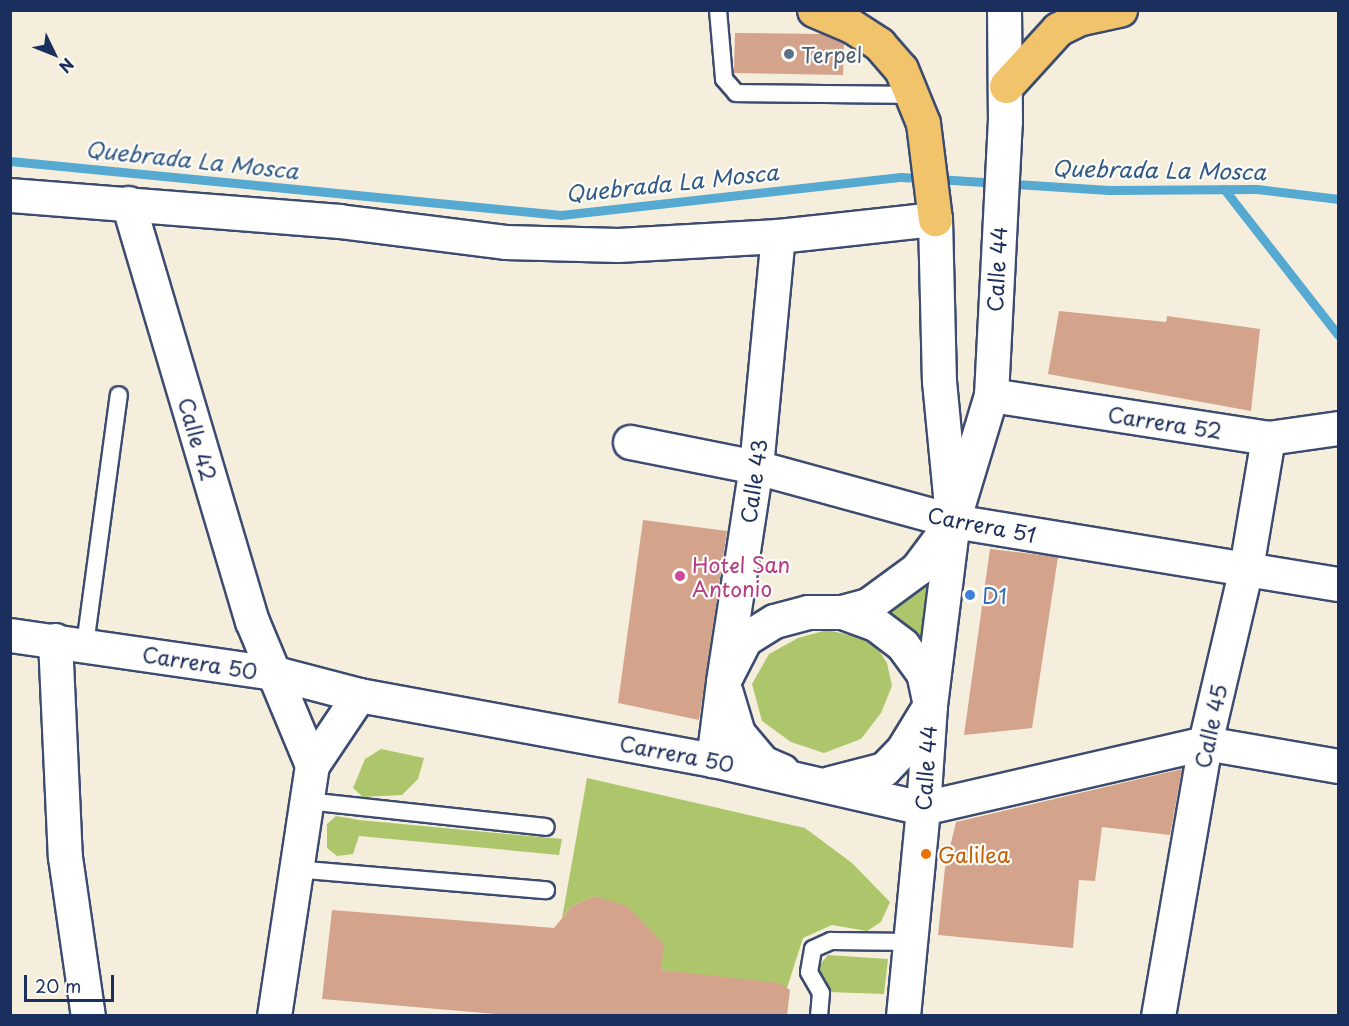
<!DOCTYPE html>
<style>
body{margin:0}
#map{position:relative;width:1349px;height:1026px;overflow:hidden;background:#f6eedc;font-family:"Playpen Sans",sans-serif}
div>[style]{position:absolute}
.green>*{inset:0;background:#aec66b}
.stream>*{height:9px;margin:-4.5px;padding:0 4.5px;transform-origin:4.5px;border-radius:4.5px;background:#56a9d1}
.building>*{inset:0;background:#d4a38c}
.roads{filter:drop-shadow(2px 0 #3c4c71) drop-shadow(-2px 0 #3c4c71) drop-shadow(0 2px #3c4c71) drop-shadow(0 -2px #3c4c71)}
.service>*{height:16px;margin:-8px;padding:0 8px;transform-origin:8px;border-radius:8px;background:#fff}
.minor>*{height:33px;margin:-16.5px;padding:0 16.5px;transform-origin:16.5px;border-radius:16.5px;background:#fff}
.tertiary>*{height:33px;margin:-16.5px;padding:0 16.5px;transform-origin:16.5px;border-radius:16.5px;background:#fff}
.trunk>*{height:33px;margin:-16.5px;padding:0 16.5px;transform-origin:16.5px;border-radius:16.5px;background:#f1c36a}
.dots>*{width:16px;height:16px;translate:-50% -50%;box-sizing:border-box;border:3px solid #fdfcf7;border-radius:50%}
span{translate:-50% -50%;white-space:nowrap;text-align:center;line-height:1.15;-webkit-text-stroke:4.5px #fdfcf7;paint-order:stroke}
.service-label{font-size:21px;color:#4e5e75}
.left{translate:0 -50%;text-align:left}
.street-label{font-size:21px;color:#1b2f5e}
.hotel-label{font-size:21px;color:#b23c85}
.shop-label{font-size:21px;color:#366cbe}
.food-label{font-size:21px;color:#c56008}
.water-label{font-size:22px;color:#305a86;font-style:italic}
.frame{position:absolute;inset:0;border:12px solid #1b2f5e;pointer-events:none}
.north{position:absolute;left:24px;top:24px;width:60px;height:60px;-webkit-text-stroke:4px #fdfcf7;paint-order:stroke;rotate:133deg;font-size:16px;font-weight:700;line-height:24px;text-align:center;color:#1b2f5e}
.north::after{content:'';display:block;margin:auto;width:21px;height:27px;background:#1b2f5e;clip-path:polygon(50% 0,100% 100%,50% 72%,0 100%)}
.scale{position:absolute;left:24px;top:975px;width:90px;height:27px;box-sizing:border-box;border:3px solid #1b2f5e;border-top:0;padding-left:8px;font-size:18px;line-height:21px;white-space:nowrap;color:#1b2f5e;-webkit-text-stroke:4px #fdfcf7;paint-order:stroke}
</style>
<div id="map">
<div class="green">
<div style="clip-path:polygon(940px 561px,925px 656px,883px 612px)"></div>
<div style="clip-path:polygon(827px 630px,872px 640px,887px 663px,892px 686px,881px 713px,861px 739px,824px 753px,791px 742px,762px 721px,752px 684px,769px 654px,798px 638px)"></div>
<div style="clip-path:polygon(381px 749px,424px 758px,418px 779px,402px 795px,363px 797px,353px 788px,365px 759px)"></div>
<div style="clip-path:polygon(587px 778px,805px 828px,852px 863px,890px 902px,881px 922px,867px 931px,832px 925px,803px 938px,787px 988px,661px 970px,595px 896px,572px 906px,562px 918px)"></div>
<div style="clip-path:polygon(336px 816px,359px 820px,562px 839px,559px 855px,359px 836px,353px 854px,337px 856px,327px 848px,327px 824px)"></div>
<div style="clip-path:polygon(828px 955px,888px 959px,884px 994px,829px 992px,818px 967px)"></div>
</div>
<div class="stream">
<div style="left:10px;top:161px;width:554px;rotate:5.6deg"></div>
<div style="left:561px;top:215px;width:342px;rotate:-6.4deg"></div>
<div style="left:901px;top:177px;width:22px;rotate:3deg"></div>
<div style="left:937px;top:179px;width:172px;rotate:3.7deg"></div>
<div style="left:1109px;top:190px;width:148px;rotate:-0.4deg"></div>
<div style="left:1257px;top:189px;width:82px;rotate:7deg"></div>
<div style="left:1224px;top:189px;width:185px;rotate:52deg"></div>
</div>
<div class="building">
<div style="clip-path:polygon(735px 33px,823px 34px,844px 43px,843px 75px,734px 73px)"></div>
<div style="clip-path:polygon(1059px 311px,1166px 322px,1167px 316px,1260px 329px,1251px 411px,1048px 374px)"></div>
<div style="clip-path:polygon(643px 520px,727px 531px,699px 720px,618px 703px)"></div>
<div style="clip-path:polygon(990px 549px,1058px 557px,1032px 728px,964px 735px)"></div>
<div style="clip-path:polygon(1182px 769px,1170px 835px,1102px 827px,1095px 881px,1079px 880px,1073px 948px,938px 935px,945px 868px,956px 822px)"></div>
<div style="clip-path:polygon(595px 896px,627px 906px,664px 944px,661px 970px,779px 983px,790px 990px,787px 1016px,518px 1016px,322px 999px,332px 910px,554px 928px,572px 906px)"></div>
</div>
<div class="roads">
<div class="service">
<div style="left:718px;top:10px;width:69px;rotate:85deg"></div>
<div style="left:724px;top:79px;width:18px;rotate:49deg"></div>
<div style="left:736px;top:93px;width:178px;rotate:0.6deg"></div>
<div style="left:85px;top:645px;width:252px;rotate:-82.3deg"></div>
<div style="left:307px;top:801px;width:240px;rotate:6.2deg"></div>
<div style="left:294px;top:869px;width:253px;rotate:4.8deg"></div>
<div style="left:819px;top:1016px;width:23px;rotate:-85deg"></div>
<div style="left:821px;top:993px;width:24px;rotate:-120deg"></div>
<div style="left:809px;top:972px;width:23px;rotate:-80deg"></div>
<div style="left:813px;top:949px;width:20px;rotate:-24deg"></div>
<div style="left:831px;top:941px;width:80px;rotate:0.7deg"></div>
</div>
<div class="minor">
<div style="left:10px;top:195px;width:330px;rotate:4.5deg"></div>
<div style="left:339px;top:221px;width:167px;rotate:7.2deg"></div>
<div style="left:505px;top:242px;width:113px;rotate:1.5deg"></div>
<div style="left:618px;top:245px;width:160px;rotate:-3.2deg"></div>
<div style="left:778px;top:236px;width:158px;rotate:-6.2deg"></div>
<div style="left:128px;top:203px;width:436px;rotate:73.5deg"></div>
<div style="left:252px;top:621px;width:156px;rotate:67.4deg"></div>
<div style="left:630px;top:442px;width:128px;rotate:11.2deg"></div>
<div style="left:756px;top:467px;width:204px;rotate:15.3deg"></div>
<div style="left:10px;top:635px;width:268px;rotate:8.2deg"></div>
<div style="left:275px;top:673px;width:87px;rotate:14.7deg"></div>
<div style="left:359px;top:695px;width:360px;rotate:10.4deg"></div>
<div style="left:55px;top:640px;width:217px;rotate:87.4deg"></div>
<div style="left:65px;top:857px;width:161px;rotate:81.8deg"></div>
<div style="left:724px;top:675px;width:210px;rotate:-81.3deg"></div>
<div style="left:756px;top:467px;width:232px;rotate:-84.6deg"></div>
<div style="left:274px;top:1016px;width:254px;rotate:-81.4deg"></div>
<div style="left:312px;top:765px;width:84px;rotate:-56.1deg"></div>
<div style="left:903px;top:1016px;width:209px;rotate:-84.5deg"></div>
<div style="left:1158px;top:1016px;width:277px;rotate:-80.2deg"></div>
<div style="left:1205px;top:743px;width:180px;rotate:-76.8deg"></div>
<div style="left:1246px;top:568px;width:132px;rotate:-80.4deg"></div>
</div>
<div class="tertiary">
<div style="left:935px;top:219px;width:162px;rotate:88.6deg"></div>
<div style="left:939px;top:381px;width:125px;rotate:84.5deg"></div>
<div style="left:991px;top:395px;width:280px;rotate:8.8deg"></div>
<div style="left:1268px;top:438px;width:71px;rotate:-8.1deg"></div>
<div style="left:953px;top:521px;width:60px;rotate:126.9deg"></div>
<div style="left:917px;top:569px;width:61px;rotate:143.7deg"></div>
<div style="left:868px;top:605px;width:27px;rotate:165deg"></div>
<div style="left:842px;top:612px;width:34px;rotate:180deg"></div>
<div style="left:808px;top:612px;width:35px;rotate:165deg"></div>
<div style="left:774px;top:621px;width:34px;rotate:148deg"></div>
<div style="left:745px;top:639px;width:48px;rotate:117.1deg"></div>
<div style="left:723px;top:682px;width:79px;rotate:97.3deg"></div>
<div style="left:713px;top:760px;width:215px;rotate:12.9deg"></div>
<div style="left:923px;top:808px;width:289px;rotate:-13deg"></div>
<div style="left:1205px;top:743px;width:135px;rotate:9.8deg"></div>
<div style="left:953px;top:521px;width:390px;rotate:9.3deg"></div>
<div style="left:726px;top:693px;width:42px;rotate:73.3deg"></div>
<div style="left:738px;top:733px;width:38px;rotate:50deg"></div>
<div style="left:762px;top:762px;width:22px;rotate:24deg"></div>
<div style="left:830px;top:783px;width:56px;rotate:-14.5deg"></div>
<div style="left:884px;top:769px;width:28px;rotate:-46deg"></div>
<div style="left:903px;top:749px;width:52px;rotate:-58.5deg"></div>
<div style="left:930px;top:705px;width:33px;rotate:-102deg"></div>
<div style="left:923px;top:673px;width:34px;rotate:-126deg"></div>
<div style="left:903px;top:645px;width:35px;rotate:-143deg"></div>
<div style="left:875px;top:624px;width:35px;rotate:-160deg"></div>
<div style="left:923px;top:808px;width:103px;rotate:-86.1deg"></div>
<div style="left:930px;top:705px;width:185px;rotate:-82.9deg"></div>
<div style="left:953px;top:521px;width:132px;rotate:-73.2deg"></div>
<div style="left:991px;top:395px;width:273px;rotate:-87.1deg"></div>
<div style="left:1005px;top:122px;width:112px;rotate:-90.5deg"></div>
</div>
<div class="trunk">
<div style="left:814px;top:10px;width:39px;rotate:23deg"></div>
<div style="left:850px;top:25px;width:35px;rotate:33deg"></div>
<div style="left:879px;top:44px;width:33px;rotate:49deg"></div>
<div style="left:901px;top:69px;width:58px;rotate:67.8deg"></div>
<div style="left:923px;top:123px;width:97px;rotate:82.9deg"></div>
<div style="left:1006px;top:86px;width:77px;rotate:-47.6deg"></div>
<div style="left:1058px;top:29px;width:25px;rotate:-26deg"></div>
<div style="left:1081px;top:18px;width:40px;rotate:-12deg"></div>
</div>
</div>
<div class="dots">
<div style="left:789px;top:54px;background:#5c6f8a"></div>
<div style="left:680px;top:576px;background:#d1479c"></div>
<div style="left:970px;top:595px;background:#3f7fe0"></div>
<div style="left:926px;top:854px;background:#e8710a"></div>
</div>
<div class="service-label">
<span class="left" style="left:801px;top:54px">Terpel</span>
</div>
<div class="street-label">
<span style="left:996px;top:269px;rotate:-87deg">Calle 44</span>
<span style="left:1165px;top:422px;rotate:9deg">Carrera 52</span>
<span style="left:198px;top:439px;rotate:74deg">Calle 42</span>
<span style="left:753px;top:481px;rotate:-82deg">Calle 43</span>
<span style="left:982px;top:524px;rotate:11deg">Carrera 51</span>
<span style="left:200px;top:662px;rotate:9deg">Carrera 50</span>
<span style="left:1210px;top:726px;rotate:-78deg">Calle 45</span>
<span style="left:677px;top:753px;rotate:11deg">Carrera 50</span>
<span style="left:925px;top:768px;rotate:-86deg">Calle 44</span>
</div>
<div class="hotel-label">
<span class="left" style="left:692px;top:576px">Hotel San<br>Antonio</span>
</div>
<div class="shop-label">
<span class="left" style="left:982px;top:595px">D1</span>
</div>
<div class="food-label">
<span class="left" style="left:938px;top:854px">Galilea</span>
</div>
<div class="water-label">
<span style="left:192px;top:159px;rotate:6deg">Quebrada La Mosca</span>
<span style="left:1159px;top:169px;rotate:1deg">Quebrada La Mosca</span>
<span style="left:672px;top:182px;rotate:-6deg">Quebrada La Mosca</span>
</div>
<div class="frame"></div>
<div class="north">N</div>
<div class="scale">20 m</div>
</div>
